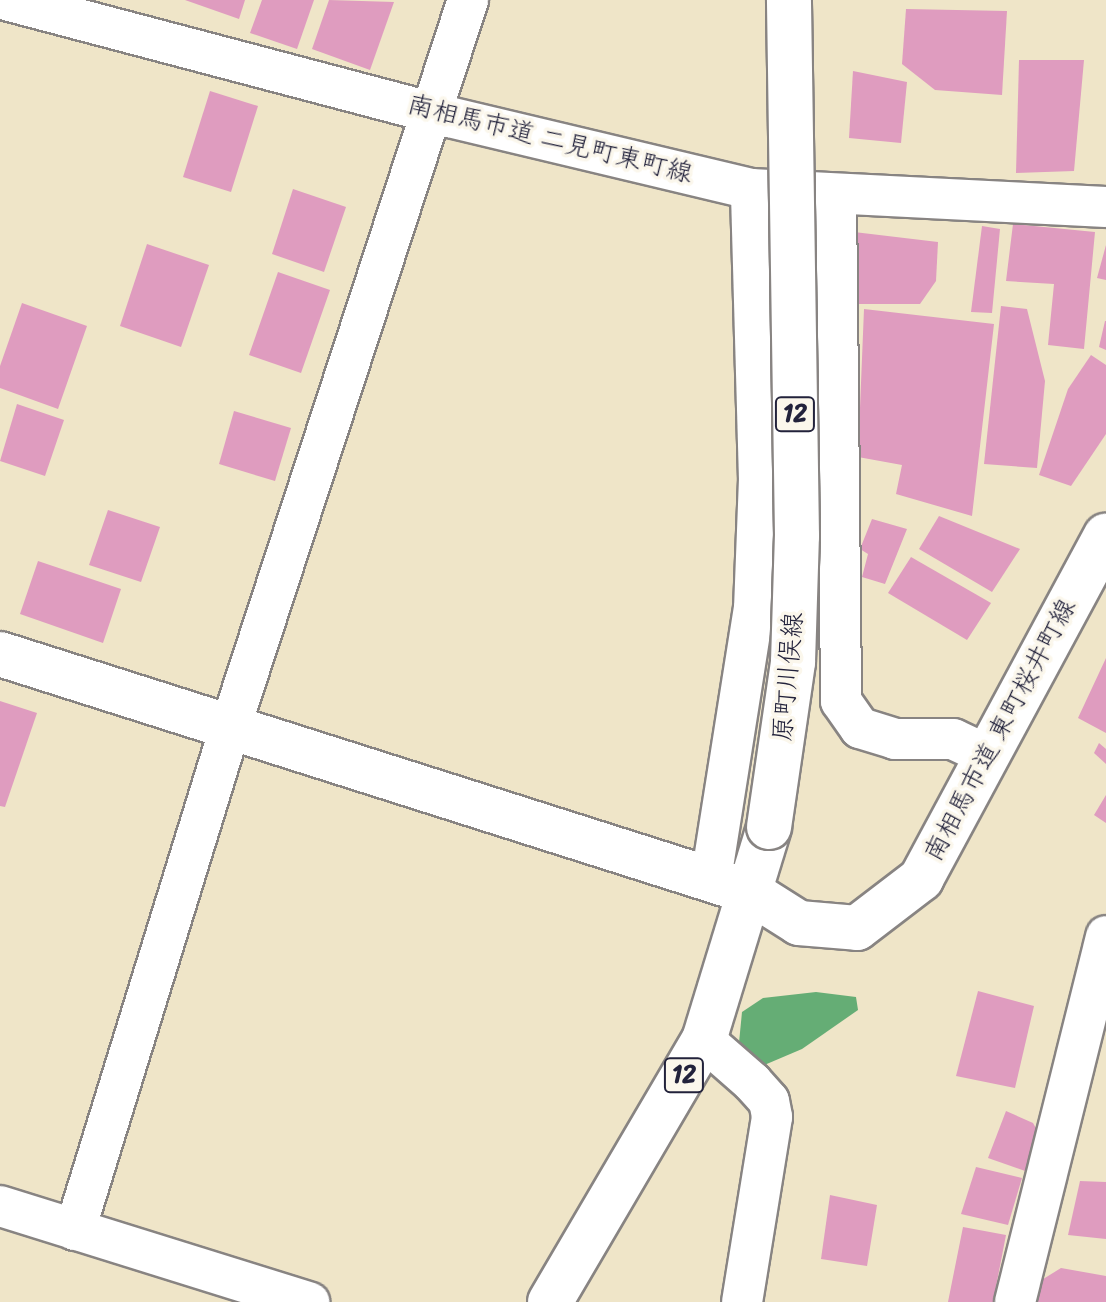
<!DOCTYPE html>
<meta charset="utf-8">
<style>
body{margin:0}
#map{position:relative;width:1106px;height:1302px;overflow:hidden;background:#efe5c8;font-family:Sriracha,"Klee One",sans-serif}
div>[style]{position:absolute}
.forest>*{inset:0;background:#65ad75}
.building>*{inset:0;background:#df9cbf}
.roads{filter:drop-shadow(2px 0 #888482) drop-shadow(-2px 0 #888482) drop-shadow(0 2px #888482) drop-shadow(0 -2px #888482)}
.minor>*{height:40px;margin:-20px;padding:0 20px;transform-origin:20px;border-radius:20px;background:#fff}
.tertiary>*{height:44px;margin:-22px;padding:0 22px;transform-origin:22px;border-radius:22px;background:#fff}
.primary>*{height:44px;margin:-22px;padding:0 22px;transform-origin:22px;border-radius:22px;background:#fff}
.bridges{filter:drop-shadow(2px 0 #888482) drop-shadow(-2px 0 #888482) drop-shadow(0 2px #888482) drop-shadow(0 -2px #888482)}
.primary-bridge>*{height:44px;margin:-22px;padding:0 22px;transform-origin:22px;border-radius:22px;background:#fff}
span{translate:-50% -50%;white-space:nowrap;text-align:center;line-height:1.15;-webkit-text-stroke:7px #fbf7ec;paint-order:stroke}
.shield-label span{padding:2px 6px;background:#fbf7ec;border:2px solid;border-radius:6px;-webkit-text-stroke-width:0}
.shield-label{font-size:24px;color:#22223b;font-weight:700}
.street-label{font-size:26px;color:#22223b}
</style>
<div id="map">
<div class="forest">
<div style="clip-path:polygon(816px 992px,856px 997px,858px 1010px,802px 1049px,757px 1068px,738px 1053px,742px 1012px,763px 998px)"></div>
</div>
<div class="building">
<div style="clip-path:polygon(185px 0,245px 0,239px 19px)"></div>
<div style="clip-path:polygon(262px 0,314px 0,297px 49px,250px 33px)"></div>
<div style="clip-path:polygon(329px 0,394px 2px,370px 70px,312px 49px)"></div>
<div style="clip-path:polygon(906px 9px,1007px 11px,1002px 95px,935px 90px,902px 64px)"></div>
<div style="clip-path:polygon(1019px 60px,1084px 60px,1074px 171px,1016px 173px)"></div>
<div style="clip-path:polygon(853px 71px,907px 82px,901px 143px,849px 138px)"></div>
<div style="clip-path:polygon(210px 91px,258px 106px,231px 192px,183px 177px)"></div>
<div style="clip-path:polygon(293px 189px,346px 207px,324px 272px,272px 254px)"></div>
<div style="clip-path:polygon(1013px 224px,1095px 232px,1084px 349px,1048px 345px,1054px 284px,1006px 281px)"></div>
<div style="clip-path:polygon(982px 226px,1000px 229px,992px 313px,971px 312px)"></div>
<div style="clip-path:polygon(854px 232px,938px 242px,936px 281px,920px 304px,858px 304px)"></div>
<div style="clip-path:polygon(147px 244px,209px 265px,181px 347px,120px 326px)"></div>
<div style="clip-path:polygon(1106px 245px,1106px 280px,1097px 278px)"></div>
<div style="clip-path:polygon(278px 272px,330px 290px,301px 373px,249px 355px)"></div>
<div style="clip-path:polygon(22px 303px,87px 326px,58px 409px,0 388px,0 366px)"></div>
<div style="clip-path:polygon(1001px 306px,1027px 309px,1045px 381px,1037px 468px,984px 464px)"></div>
<div style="clip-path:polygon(864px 309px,994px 324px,972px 516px,896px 494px,902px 465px,858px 457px)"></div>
<div style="clip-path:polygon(1105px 321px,1106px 321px,1106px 350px,1099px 347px)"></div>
<div style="clip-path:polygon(1091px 355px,1106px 365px,1106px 434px,1071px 486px,1039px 475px,1068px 389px)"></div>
<div style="clip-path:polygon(17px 404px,64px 420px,45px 476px,0 461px)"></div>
<div style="clip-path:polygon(234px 411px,291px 428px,275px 481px,219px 464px)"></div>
<div style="clip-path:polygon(108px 510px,160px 527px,141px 582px,89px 565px)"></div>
<div style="clip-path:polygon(939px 516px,1020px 549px,992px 592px,919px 549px)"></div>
<div style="clip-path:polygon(872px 519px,907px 529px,885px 584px,862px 577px,868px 554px,860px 549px)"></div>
<div style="clip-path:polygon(911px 557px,991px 603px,967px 640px,888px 593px)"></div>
<div style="clip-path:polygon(38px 561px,121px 589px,103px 643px,20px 614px)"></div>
<div style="clip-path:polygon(1106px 658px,1106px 733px,1078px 718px)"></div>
<div style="clip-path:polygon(0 701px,37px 713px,5px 807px,0 806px)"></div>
<div style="clip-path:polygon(1099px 743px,1106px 749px,1106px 764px,1094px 753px)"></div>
<div style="clip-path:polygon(1106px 795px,1106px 823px,1094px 815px)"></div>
<div style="clip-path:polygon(978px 991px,1034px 1006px,1015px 1088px,956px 1076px)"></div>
<div style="clip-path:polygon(1006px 1111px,1033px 1123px,1041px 1137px,1028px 1172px,988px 1158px)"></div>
<div style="clip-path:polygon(976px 1167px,1022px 1178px,1008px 1225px,961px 1214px)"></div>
<div style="clip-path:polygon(1080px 1181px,1106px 1182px,1106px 1239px,1068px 1235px)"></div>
<div style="clip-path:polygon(830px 1195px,877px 1205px,867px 1266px,821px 1259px)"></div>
<div style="clip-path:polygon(963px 1227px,1006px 1235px,993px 1302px,948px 1302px)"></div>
<div style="clip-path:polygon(1061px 1268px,1106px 1276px,1106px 1302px,1038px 1302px,1040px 1281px)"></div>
</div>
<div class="roads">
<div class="minor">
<div style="left:6px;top:0;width:458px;rotate:14.8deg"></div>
<div style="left:449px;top:117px;width:310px;rotate:13.4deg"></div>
<div style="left:751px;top:189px;width:355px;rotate:2.9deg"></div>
<div style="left:836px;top:194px;width:507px;rotate:89.43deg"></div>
<div style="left:841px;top:701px;width:33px;rotate:55deg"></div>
<div style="left:860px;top:728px;width:37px;rotate:17deg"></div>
<div style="left:895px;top:739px;width:58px"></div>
<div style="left:953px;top:739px;width:38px;rotate:25deg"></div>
<div style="left:711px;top:879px;width:273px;rotate:-81deg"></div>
<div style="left:754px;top:609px;width:129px;rotate:-87.8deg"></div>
<div style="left:759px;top:480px;width:291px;rotate:-91.6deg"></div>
<div style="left:704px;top:1040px;width:64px;rotate:41.2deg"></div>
<div style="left:752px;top:1082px;width:25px;rotate:48deg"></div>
<div style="left:769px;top:1101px;width:16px;rotate:79deg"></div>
<div style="left:772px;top:1117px;width:187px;rotate:99.2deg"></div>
<div style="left:0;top:1206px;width:324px;rotate:17.3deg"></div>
<div style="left:75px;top:1230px;width:525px;rotate:-72.84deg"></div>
<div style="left:230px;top:728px;width:766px;rotate:-71.9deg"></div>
<div style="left:1015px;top:1302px;width:377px;rotate:-76deg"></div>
</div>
<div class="tertiary">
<div style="left:0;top:654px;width:787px;rotate:17.61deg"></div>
<div style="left:750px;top:892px;width:58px;rotate:32.3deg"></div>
<div style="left:799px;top:923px;width:58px;rotate:4.9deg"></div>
<div style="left:857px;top:928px;width:81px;rotate:-37.4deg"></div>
<div style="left:921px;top:879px;width:390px;rotate:-61.7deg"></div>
</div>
<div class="primary">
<div style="left:550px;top:1302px;width:304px;rotate:-59.6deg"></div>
<div style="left:704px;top:1040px;width:223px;rotate:-73deg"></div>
</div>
</div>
<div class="bridges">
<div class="primary-bridge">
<div style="left:769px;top:827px;width:167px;rotate:-81.7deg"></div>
<div style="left:793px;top:662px;width:126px;rotate:-88.2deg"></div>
<div style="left:797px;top:536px;width:536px;rotate:-90.86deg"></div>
</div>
</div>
<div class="shield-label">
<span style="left:795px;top:414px">12</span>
<span style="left:684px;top:1075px">12</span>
</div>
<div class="street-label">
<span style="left:550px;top:139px;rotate:14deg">南相馬市道 二見町東町線</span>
<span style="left:788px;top:677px;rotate:-85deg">原町川俣線</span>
<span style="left:1000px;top:730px;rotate:-62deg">南相馬市道 東町桜井町線</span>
</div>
</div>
